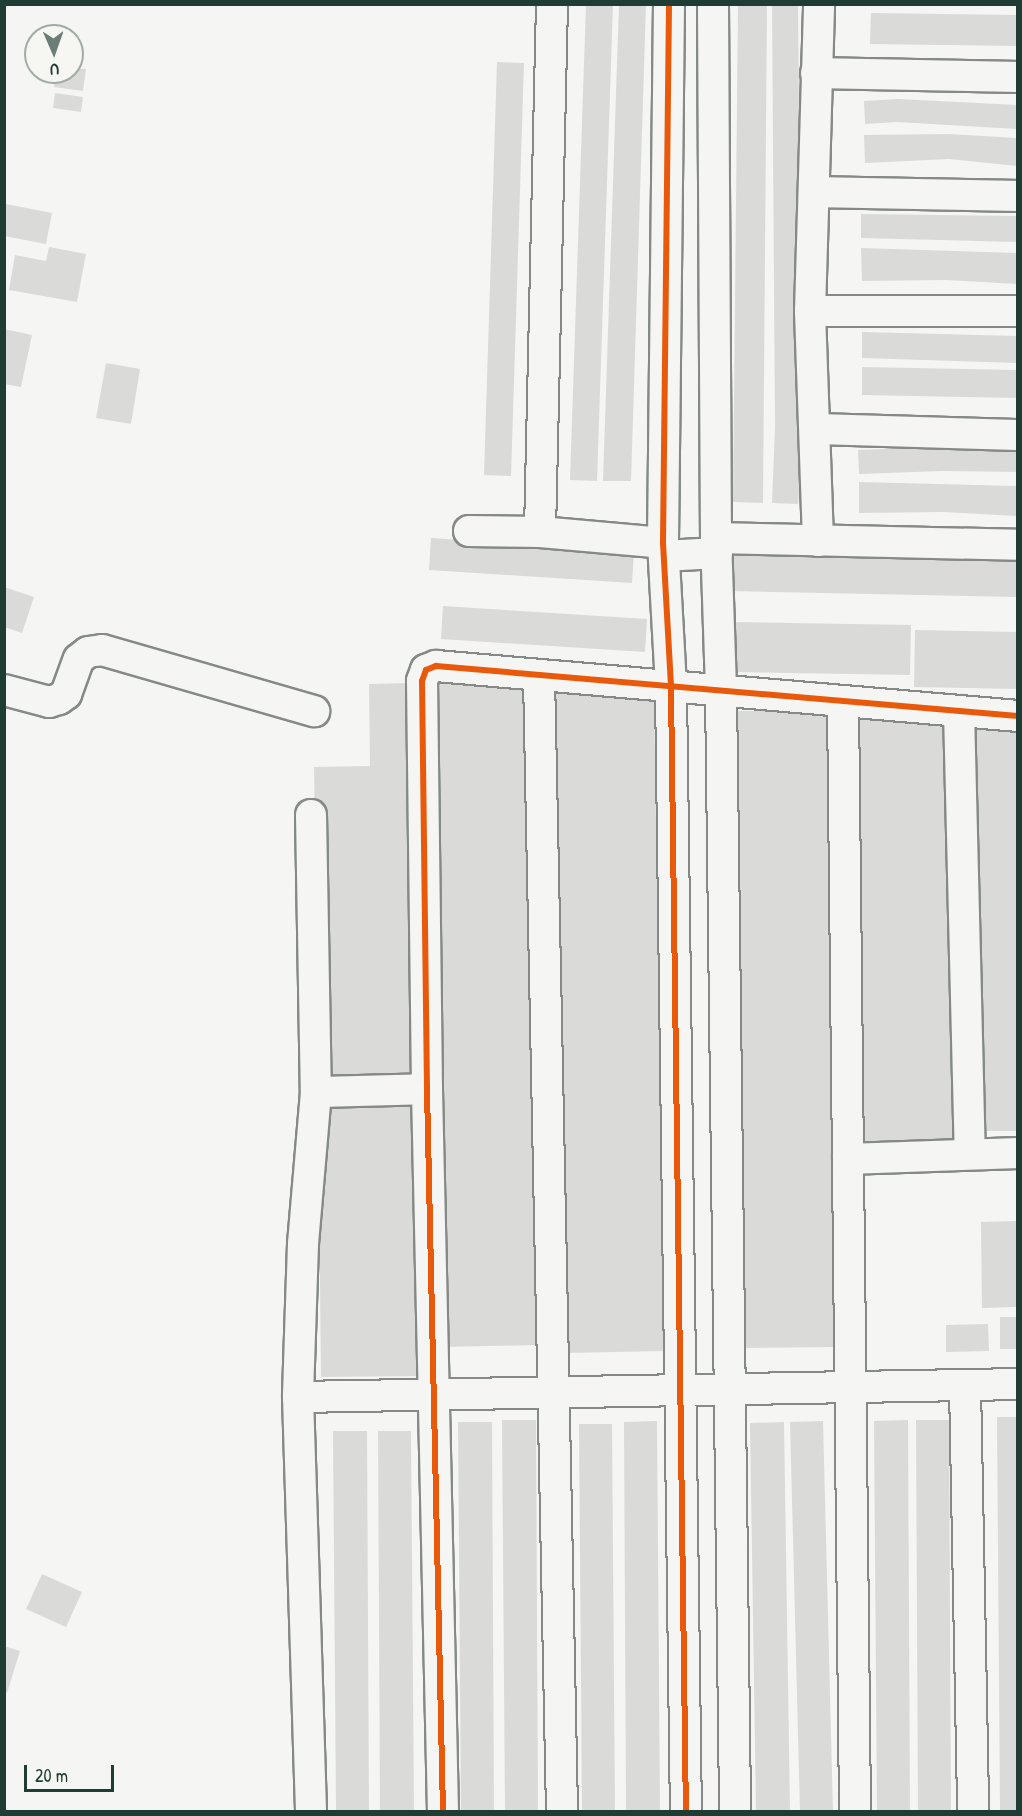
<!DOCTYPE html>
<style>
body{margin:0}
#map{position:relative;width:1022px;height:1816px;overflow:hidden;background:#f5f5f3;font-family:"Patrick Hand",sans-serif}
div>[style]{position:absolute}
.building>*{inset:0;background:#dadbd9}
.roads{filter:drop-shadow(2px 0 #858a88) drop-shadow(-2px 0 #858a88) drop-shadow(0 2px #858a88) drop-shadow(0 -2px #858a88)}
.street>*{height:30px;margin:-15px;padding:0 15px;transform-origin:15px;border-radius:15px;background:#f5f5f3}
.cycleway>*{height:6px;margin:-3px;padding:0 3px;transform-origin:3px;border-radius:3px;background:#e8590c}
span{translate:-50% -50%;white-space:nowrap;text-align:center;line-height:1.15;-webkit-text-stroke:4.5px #f6f6f2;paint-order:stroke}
.frame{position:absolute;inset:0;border:6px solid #1f3d34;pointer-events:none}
.north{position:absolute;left:24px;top:24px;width:60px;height:60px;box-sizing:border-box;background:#f6f6f2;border:2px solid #a0aca6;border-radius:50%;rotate:178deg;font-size:16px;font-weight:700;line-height:24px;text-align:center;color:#1f3d34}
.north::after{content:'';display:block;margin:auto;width:21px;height:27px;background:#6a7d77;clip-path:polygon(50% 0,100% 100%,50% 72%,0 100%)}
.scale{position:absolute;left:24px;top:1765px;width:90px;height:27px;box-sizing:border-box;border:3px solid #1f3d34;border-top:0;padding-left:8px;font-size:18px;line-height:21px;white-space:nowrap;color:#1f3d34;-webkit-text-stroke:4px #f6f6f2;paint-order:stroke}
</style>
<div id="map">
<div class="building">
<div style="clip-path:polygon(586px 4px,613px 4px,597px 481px,570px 480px)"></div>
<div style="clip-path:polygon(619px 4px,646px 4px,631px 481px,603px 481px)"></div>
<div style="clip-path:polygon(738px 4px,767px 4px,763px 503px,733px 502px)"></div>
<div style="clip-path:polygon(772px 4px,798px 4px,802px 452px,798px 504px,772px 503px,775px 427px)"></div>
<div style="clip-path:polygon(871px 13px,1017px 15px,1017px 46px,870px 44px)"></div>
<div style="clip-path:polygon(497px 62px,524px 63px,511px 476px,484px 475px)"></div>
<div style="clip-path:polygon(72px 68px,86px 69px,83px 91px,54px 87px,56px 72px,72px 72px)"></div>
<div style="clip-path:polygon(55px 93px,83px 97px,81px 112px,53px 108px)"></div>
<div style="clip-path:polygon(898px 99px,1017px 105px,1017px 129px,897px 122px,865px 124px,864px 101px)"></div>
<div style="clip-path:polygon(949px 134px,1017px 138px,1017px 166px,949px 159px,865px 163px,864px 135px)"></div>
<div style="clip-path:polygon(6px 204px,52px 213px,46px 244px,4px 236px)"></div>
<div style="clip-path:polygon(861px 214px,1017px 216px,1017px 242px,861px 238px)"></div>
<div style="clip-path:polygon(49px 247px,86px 254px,77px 302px,9px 290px,15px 255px,46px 261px)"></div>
<div style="clip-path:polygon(861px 248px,1017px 253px,1017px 284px,946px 280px,862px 281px)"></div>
<div style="clip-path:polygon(4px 329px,32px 335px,21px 387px,4px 384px)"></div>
<div style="clip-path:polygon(862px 332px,1017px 336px,1017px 363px,862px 358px)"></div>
<div style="clip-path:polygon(106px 363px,140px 369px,131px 424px,96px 418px)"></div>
<div style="clip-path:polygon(862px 367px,1017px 370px,1017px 398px,862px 395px)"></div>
<div style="clip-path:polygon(943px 447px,1017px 448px,1017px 472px,943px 471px,859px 474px,858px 450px)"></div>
<div style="clip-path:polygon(859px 482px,1017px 486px,1017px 516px,943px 512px,859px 513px)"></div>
<div style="clip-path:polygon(431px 538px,634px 551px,632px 583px,429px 570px)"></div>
<div style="clip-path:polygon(733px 544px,1017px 549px,1017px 597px,732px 591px)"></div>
<div style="clip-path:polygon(4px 587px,34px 597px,22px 633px,4px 627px)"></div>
<div style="clip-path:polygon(443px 606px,647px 619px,645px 652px,441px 639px)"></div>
<div style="clip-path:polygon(733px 622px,911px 625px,910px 675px,733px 672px)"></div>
<div style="clip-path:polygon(915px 630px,1017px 632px,1017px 689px,914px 687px)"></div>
<div style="clip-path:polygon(530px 681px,539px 1345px,440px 1347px,431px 683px)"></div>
<div style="clip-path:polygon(412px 683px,418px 1088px,319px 1089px,314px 767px,370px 766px,369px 684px)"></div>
<div style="clip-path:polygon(654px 689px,664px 1351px,565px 1353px,555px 690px)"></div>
<div style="clip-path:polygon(834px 710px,843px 1347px,745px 1348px,735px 711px)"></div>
<div style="clip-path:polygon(954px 719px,960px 1147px,861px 1148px,855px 720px)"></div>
<div style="clip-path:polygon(1017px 728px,1017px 1131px,975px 1131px,970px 729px)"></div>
<div style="clip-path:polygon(416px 1093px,421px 1376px,321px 1377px,318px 1096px)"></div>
<div style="clip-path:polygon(1017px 1221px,1017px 1307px,982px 1308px,981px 1222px)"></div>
<div style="clip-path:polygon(1000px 1317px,1017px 1317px,1017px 1349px,1000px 1349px)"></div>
<div style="clip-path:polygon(988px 1324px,989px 1351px,946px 1352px,946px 1325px)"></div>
<div style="clip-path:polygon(997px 1417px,1017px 1417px,1017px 1812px,1000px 1812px)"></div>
<div style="clip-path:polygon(502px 1420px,536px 1420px,538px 1812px,505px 1812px)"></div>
<div style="clip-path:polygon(908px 1420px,910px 1812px,877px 1812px,874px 1421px)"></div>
<div style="clip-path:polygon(916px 1420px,949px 1420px,951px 1812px,918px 1812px)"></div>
<div style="clip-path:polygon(657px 1421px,660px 1812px,626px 1812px,624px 1422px)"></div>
<div style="clip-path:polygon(823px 1421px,833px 1812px,800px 1812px,790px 1422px)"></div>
<div style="clip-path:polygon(458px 1422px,492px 1422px,494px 1812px,461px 1812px)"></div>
<div style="clip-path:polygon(784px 1422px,790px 1812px,756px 1812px,750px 1423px)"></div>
<div style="clip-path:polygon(579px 1424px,612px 1424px,615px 1812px,582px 1812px)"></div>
<div style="clip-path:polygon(333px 1431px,367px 1431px,369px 1812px,336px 1812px)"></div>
<div style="clip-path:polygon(378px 1431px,411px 1431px,414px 1812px,380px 1812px)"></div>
<div style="clip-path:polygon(42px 1574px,82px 1592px,66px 1627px,26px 1609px)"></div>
<div style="clip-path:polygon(4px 1646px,20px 1651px,7px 1693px,4px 1692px)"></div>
</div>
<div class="roads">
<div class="street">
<div style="left:669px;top:4px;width:539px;rotate:90.64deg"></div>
<div style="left:663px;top:543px;width:145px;rotate:86.8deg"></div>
<div style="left:671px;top:688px;width:1124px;rotate:89.24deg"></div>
<div style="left:713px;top:4px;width:534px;rotate:89.68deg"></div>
<div style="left:716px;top:538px;width:153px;rotate:88.1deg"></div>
<div style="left:721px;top:691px;width:1121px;rotate:89.28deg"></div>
<div style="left:816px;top:73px;width:202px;rotate:1.1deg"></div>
<div style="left:814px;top:192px;width:204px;rotate:1.1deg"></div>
<div style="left:810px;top:311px;width:208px"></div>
<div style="left:816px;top:429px;width:202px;rotate:1.7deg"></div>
<div style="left:469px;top:531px;width:71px;rotate:0.8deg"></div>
<div style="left:540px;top:532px;width:123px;rotate:5.1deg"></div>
<div style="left:540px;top:532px;width:528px;rotate:-88.7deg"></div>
<div style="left:716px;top:538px;width:302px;rotate:1.3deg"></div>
<div style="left:818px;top:541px;width:230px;rotate:-92deg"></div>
<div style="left:810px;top:311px;width:307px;rotate:-88.3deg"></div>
<div style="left:664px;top:556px;width:53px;rotate:-3.2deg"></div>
<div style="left:539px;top:676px;width:1136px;rotate:88.84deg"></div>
<div style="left:4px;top:690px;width:47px;rotate:14.9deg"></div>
<div style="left:49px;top:702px;width:10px;rotate:-17deg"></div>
<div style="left:59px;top:699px;width:9px;rotate:-36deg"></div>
<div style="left:66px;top:694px;width:37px;rotate:-70deg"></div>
<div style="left:79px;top:659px;width:11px;rotate:-38deg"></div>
<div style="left:88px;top:652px;width:14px;rotate:-8deg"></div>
<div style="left:102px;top:650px;width:221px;rotate:16.1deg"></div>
<div style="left:843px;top:701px;width:1111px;rotate:89.38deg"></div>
<div style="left:959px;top:711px;width:443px;rotate:88.6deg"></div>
<div style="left:311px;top:815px;width:277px;rotate:89deg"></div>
<div style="left:316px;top:1092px;width:153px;rotate:94.9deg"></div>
<div style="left:303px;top:1244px;width:153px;rotate:91.9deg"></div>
<div style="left:298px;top:1397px;width:415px;rotate:88.2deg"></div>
<div style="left:316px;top:1092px;width:111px;rotate:-1.5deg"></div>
<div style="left:848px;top:1159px;width:170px;rotate:-2deg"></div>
<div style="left:965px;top:1385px;width:427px;rotate:88.9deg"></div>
<div style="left:298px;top:1397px;width:720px;rotate:-1.03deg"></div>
<div style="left:443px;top:1812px;width:723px;rotate:-91.27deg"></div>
<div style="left:427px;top:1089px;width:408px;rotate:-90.7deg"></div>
<div style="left:422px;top:681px;width:12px;rotate:-70deg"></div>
<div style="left:426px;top:670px;width:11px;rotate:-22deg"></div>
<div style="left:436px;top:666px;width:584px;rotate:4.91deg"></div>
</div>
</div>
<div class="cycleway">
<div style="left:669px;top:4px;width:539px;rotate:90.64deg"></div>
<div style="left:663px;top:543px;width:145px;rotate:86.8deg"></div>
<div style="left:671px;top:688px;width:1124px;rotate:89.24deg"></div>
<div style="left:443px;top:1812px;width:723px;rotate:-91.27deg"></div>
<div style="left:427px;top:1089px;width:408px;rotate:-90.7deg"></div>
<div style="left:422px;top:681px;width:12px;rotate:-70deg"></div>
<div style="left:426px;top:670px;width:11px;rotate:-22deg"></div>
<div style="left:436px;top:666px;width:584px;rotate:4.91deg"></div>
</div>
<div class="frame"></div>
<div class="north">U</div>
<div class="scale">20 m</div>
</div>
